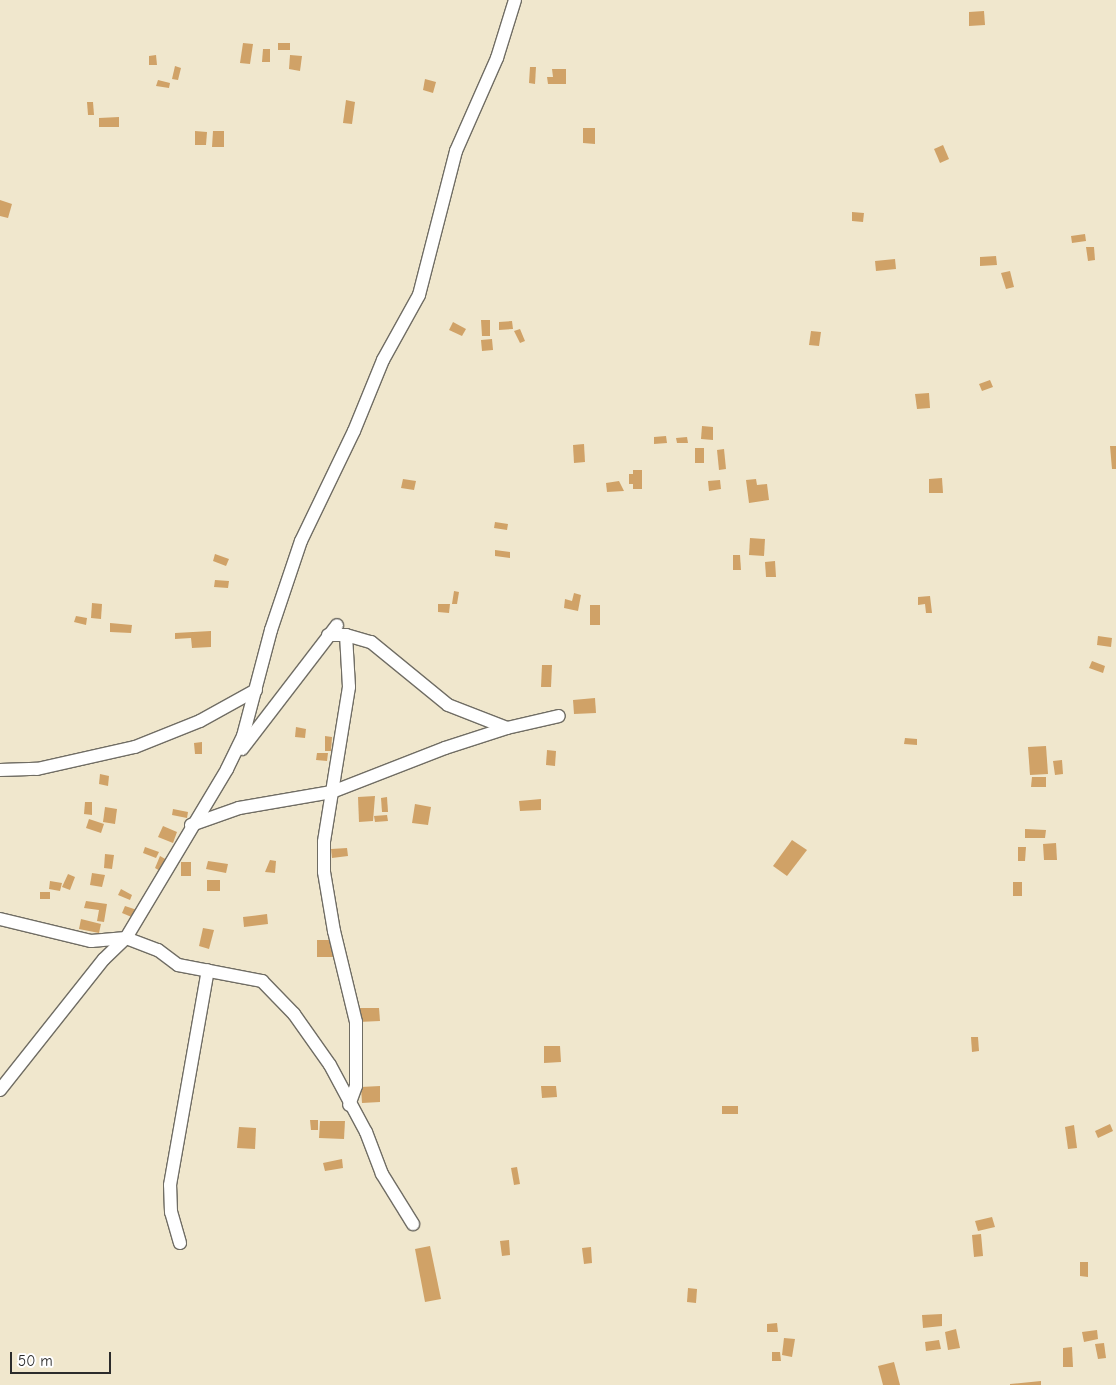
<!DOCTYPE html>
<style>
body{margin:0}
#map{position:relative;width:1116px;height:1385px;overflow:hidden;background:#f0e7cd;font-family:"Comic Neue",sans-serif}
div>[style]{position:absolute}
.building>*{inset:0;background:#d0a267}
.roads{filter:drop-shadow(1px 0 #706d64) drop-shadow(-1px 0 #706d64) drop-shadow(0 1px #706d64) drop-shadow(0 -1px #706d64)}
.minor>*{height:12px;margin:-6px;padding:0 6px;transform-origin:6px;border-radius:6px;background:#fff}
span{translate:-50% -50%;white-space:nowrap;text-align:center;line-height:1.15;-webkit-text-stroke:5px #fff;paint-order:stroke}
.scale{position:absolute;left:10px;top:1352px;width:101px;height:22px;box-sizing:border-box;border:2px solid #2b2b2b;border-top:0;padding-left:6px;font-size:15px;line-height:18px;white-space:nowrap;color:#2b2b2b;-webkit-text-stroke:4px #fff;paint-order:stroke}
</style>
<div id="map">
<div class="building">
<div style="clip-path:polygon(984px 11px,985px 25px,969px 26px,969px 12px)"></div>
<div style="clip-path:polygon(243px 43px,253px 44px,250px 64px,240px 63px)"></div>
<div style="clip-path:polygon(278px 43px,290px 43px,290px 50px,278px 50px)"></div>
<div style="clip-path:polygon(263px 49px,270px 49px,270px 62px,262px 62px)"></div>
<div style="clip-path:polygon(156px 55px,157px 65px,149px 65px,149px 56px)"></div>
<div style="clip-path:polygon(290px 55px,302px 56px,300px 71px,289px 69px)"></div>
<div style="clip-path:polygon(175px 66px,181px 68px,178px 80px,172px 79px)"></div>
<div style="clip-path:polygon(530px 67px,536px 67px,535px 84px,529px 83px)"></div>
<div style="clip-path:polygon(552px 69px,566px 69px,566px 84px,548px 84px,547px 77px,553px 77px)"></div>
<div style="clip-path:polygon(425px 79px,436px 82px,433px 93px,423px 90px)"></div>
<div style="clip-path:polygon(158px 80px,170px 83px,169px 88px,156px 86px)"></div>
<div style="clip-path:polygon(346px 100px,355px 102px,352px 124px,343px 123px)"></div>
<div style="clip-path:polygon(87px 102px,93px 102px,94px 115px,88px 115px)"></div>
<div style="clip-path:polygon(119px 117px,119px 127px,99px 127px,99px 118px)"></div>
<div style="clip-path:polygon(583px 128px,595px 128px,595px 144px,583px 143px)"></div>
<div style="clip-path:polygon(195px 131px,207px 132px,206px 145px,195px 145px)"></div>
<div style="clip-path:polygon(213px 131px,224px 131px,224px 147px,212px 147px)"></div>
<div style="clip-path:polygon(943px 145px,949px 159px,940px 163px,934px 149px)"></div>
<div style="clip-path:polygon(0 200px,12px 204px,8px 218px,0 216px)"></div>
<div style="clip-path:polygon(852px 212px,864px 213px,863px 222px,852px 221px)"></div>
<div style="clip-path:polygon(1085px 234px,1086px 241px,1072px 243px,1071px 236px)"></div>
<div style="clip-path:polygon(1086px 247px,1094px 247px,1095px 260px,1088px 261px)"></div>
<div style="clip-path:polygon(996px 256px,997px 265px,980px 266px,980px 257px)"></div>
<div style="clip-path:polygon(895px 259px,896px 269px,876px 271px,875px 261px)"></div>
<div style="clip-path:polygon(1010px 271px,1014px 287px,1006px 289px,1001px 273px)"></div>
<div style="clip-path:polygon(481px 320px,490px 320px,490px 336px,482px 336px)"></div>
<div style="clip-path:polygon(512px 321px,513px 329px,499px 330px,499px 322px)"></div>
<div style="clip-path:polygon(453px 322px,466px 329px,462px 336px,449px 330px)"></div>
<div style="clip-path:polygon(520px 329px,525px 341px,520px 343px,514px 331px)"></div>
<div style="clip-path:polygon(811px 331px,821px 332px,819px 346px,809px 345px)"></div>
<div style="clip-path:polygon(492px 339px,493px 350px,482px 351px,481px 340px)"></div>
<div style="clip-path:polygon(990px 380px,993px 387px,982px 391px,979px 384px)"></div>
<div style="clip-path:polygon(929px 393px,930px 408px,917px 409px,915px 394px)"></div>
<div style="clip-path:polygon(702px 426px,713px 427px,713px 440px,701px 439px)"></div>
<div style="clip-path:polygon(666px 436px,667px 443px,654px 444px,654px 437px)"></div>
<div style="clip-path:polygon(687px 437px,688px 443px,677px 443px,676px 438px)"></div>
<div style="clip-path:polygon(584px 444px,585px 462px,574px 463px,573px 445px)"></div>
<div style="clip-path:polygon(1110px 446px,1116px 446px,1116px 469px,1112px 469px)"></div>
<div style="clip-path:polygon(695px 448px,704px 448px,704px 463px,695px 463px)"></div>
<div style="clip-path:polygon(724px 449px,726px 469px,719px 470px,717px 450px)"></div>
<div style="clip-path:polygon(633px 470px,642px 470px,642px 489px,633px 489px,633px 484px,629px 484px,629px 474px,633px 474px)"></div>
<div style="clip-path:polygon(942px 478px,943px 493px,929px 493px,929px 479px)"></div>
<div style="clip-path:polygon(403px 479px,416px 481px,414px 490px,401px 488px)"></div>
<div style="clip-path:polygon(756px 479px,757px 485px,767px 484px,769px 500px,749px 503px,746px 480px)"></div>
<div style="clip-path:polygon(720px 480px,721px 489px,709px 491px,708px 481px)"></div>
<div style="clip-path:polygon(619px 481px,624px 491px,607px 492px,606px 483px)"></div>
<div style="clip-path:polygon(495px 522px,508px 524px,507px 530px,494px 528px)"></div>
<div style="clip-path:polygon(750px 538px,765px 539px,764px 556px,749px 555px)"></div>
<div style="clip-path:polygon(495px 550px,510px 552px,510px 558px,495px 556px)"></div>
<div style="clip-path:polygon(215px 554px,229px 559px,226px 566px,213px 561px)"></div>
<div style="clip-path:polygon(733px 555px,740px 555px,741px 570px,733px 570px)"></div>
<div style="clip-path:polygon(775px 561px,776px 577px,766px 577px,765px 562px)"></div>
<div style="clip-path:polygon(215px 580px,229px 581px,228px 588px,214px 587px)"></div>
<div style="clip-path:polygon(454px 591px,459px 592px,457px 604px,452px 604px)"></div>
<div style="clip-path:polygon(574px 593px,581px 595px,578px 611px,564px 608px,565px 599px,572px 601px)"></div>
<div style="clip-path:polygon(930px 596px,932px 613px,926px 613px,925px 604px,918px 605px,918px 597px)"></div>
<div style="clip-path:polygon(92px 603px,102px 604px,101px 619px,91px 618px)"></div>
<div style="clip-path:polygon(438px 604px,450px 604px,449px 613px,438px 612px)"></div>
<div style="clip-path:polygon(590px 605px,600px 605px,600px 625px,590px 625px)"></div>
<div style="clip-path:polygon(76px 616px,87px 618px,86px 625px,74px 622px)"></div>
<div style="clip-path:polygon(110px 623px,132px 625px,131px 633px,110px 632px)"></div>
<div style="clip-path:polygon(211px 631px,211px 647px,192px 648px,191px 638px,175px 639px,175px 633px)"></div>
<div style="clip-path:polygon(1098px 636px,1112px 638px,1111px 647px,1097px 645px)"></div>
<div style="clip-path:polygon(1092px 661px,1105px 666px,1103px 673px,1089px 668px)"></div>
<div style="clip-path:polygon(542px 665px,552px 665px,551px 687px,541px 687px)"></div>
<div style="clip-path:polygon(595px 698px,596px 713px,574px 714px,573px 700px)"></div>
<div style="clip-path:polygon(296px 727px,306px 729px,305px 738px,295px 737px)"></div>
<div style="clip-path:polygon(325px 736px,332px 737px,331px 751px,325px 751px)"></div>
<div style="clip-path:polygon(905px 738px,917px 739px,917px 745px,904px 744px)"></div>
<div style="clip-path:polygon(202px 742px,202px 754px,195px 754px,194px 743px)"></div>
<div style="clip-path:polygon(1046px 746px,1048px 774px,1030px 775px,1028px 747px)"></div>
<div style="clip-path:polygon(547px 750px,556px 751px,555px 766px,546px 765px)"></div>
<div style="clip-path:polygon(317px 753px,328px 753px,327px 761px,316px 760px)"></div>
<div style="clip-path:polygon(1062px 760px,1063px 774px,1055px 775px,1053px 761px)"></div>
<div style="clip-path:polygon(100px 774px,109px 776px,108px 786px,99px 784px)"></div>
<div style="clip-path:polygon(1032px 777px,1046px 777px,1046px 787px,1031px 787px)"></div>
<div style="clip-path:polygon(375px 796px,373px 821px,359px 822px,358px 797px)"></div>
<div style="clip-path:polygon(387px 797px,388px 812px,382px 812px,381px 798px)"></div>
<div style="clip-path:polygon(541px 799px,541px 810px,520px 811px,519px 801px)"></div>
<div style="clip-path:polygon(85px 802px,92px 802px,92px 815px,84px 814px)"></div>
<div style="clip-path:polygon(415px 804px,431px 807px,428px 825px,412px 823px)"></div>
<div style="clip-path:polygon(105px 807px,117px 809px,115px 824px,103px 822px)"></div>
<div style="clip-path:polygon(173px 809px,188px 812px,187px 818px,172px 815px)"></div>
<div style="clip-path:polygon(387px 815px,388px 821px,375px 822px,374px 816px)"></div>
<div style="clip-path:polygon(89px 819px,104px 824px,101px 833px,86px 828px)"></div>
<div style="clip-path:polygon(163px 826px,177px 832px,173px 843px,158px 837px)"></div>
<div style="clip-path:polygon(1025px 829px,1046px 830px,1045px 838px,1025px 838px)"></div>
<div style="clip-path:polygon(792px 840px,807px 850px,787px 876px,773px 866px)"></div>
<div style="clip-path:polygon(1056px 843px,1057px 860px,1044px 860px,1043px 844px)"></div>
<div style="clip-path:polygon(145px 847px,159px 852px,156px 858px,143px 853px)"></div>
<div style="clip-path:polygon(1018px 847px,1026px 847px,1025px 861px,1018px 861px)"></div>
<div style="clip-path:polygon(347px 848px,348px 856px,332px 858px,331px 849px)"></div>
<div style="clip-path:polygon(105px 854px,114px 855px,112px 869px,104px 868px)"></div>
<div style="clip-path:polygon(160px 856px,167px 860px,162px 872px,155px 868px)"></div>
<div style="clip-path:polygon(270px 860px,276px 861px,275px 873px,265px 872px)"></div>
<div style="clip-path:polygon(208px 861px,228px 864px,226px 873px,206px 869px)"></div>
<div style="clip-path:polygon(181px 862px,191px 862px,191px 876px,181px 876px)"></div>
<div style="clip-path:polygon(92px 873px,105px 875px,102px 887px,90px 885px)"></div>
<div style="clip-path:polygon(68px 874px,75px 877px,70px 890px,62px 887px)"></div>
<div style="clip-path:polygon(207px 880px,220px 880px,220px 891px,207px 891px)"></div>
<div style="clip-path:polygon(50px 881px,62px 883px,60px 891px,49px 889px)"></div>
<div style="clip-path:polygon(1013px 882px,1022px 882px,1022px 896px,1013px 896px)"></div>
<div style="clip-path:polygon(121px 889px,132px 895px,130px 900px,118px 895px)"></div>
<div style="clip-path:polygon(40px 892px,50px 892px,50px 899px,40px 899px)"></div>
<div style="clip-path:polygon(86px 901px,107px 904px,104px 922px,97px 921px,99px 910px,84px 908px)"></div>
<div style="clip-path:polygon(125px 906px,137px 910px,134px 918px,122px 913px)"></div>
<div style="clip-path:polygon(267px 914px,268px 924px,244px 927px,243px 917px)"></div>
<div style="clip-path:polygon(81px 919px,101px 924px,99px 933px,79px 929px)"></div>
<div style="clip-path:polygon(203px 928px,214px 930px,209px 949px,199px 946px)"></div>
<div style="clip-path:polygon(317px 940px,332px 940px,333px 957px,317px 957px)"></div>
<div style="clip-path:polygon(358px 1008px,379px 1008px,380px 1021px,358px 1022px)"></div>
<div style="clip-path:polygon(971px 1037px,978px 1037px,979px 1051px,972px 1052px)"></div>
<div style="clip-path:polygon(544px 1046px,560px 1046px,561px 1062px,544px 1063px)"></div>
<div style="clip-path:polygon(380px 1086px,380px 1102px,362px 1103px,361px 1087px)"></div>
<div style="clip-path:polygon(541px 1086px,556px 1086px,557px 1097px,542px 1098px)"></div>
<div style="clip-path:polygon(722px 1106px,738px 1106px,738px 1114px,722px 1114px)"></div>
<div style="clip-path:polygon(310px 1120px,318px 1120px,318px 1130px,311px 1130px)"></div>
<div style="clip-path:polygon(320px 1121px,345px 1121px,344px 1139px,319px 1138px)"></div>
<div style="clip-path:polygon(1110px 1124px,1113px 1131px,1098px 1138px,1095px 1131px)"></div>
<div style="clip-path:polygon(1074px 1125px,1077px 1148px,1068px 1149px,1065px 1127px)"></div>
<div style="clip-path:polygon(239px 1127px,256px 1128px,255px 1149px,237px 1148px)"></div>
<div style="clip-path:polygon(342px 1159px,343px 1168px,325px 1171px,323px 1163px)"></div>
<div style="clip-path:polygon(517px 1167px,520px 1184px,514px 1185px,511px 1168px)"></div>
<div style="clip-path:polygon(992px 1217px,995px 1227px,978px 1231px,975px 1221px)"></div>
<div style="clip-path:polygon(981px 1234px,983px 1256px,974px 1257px,972px 1235px)"></div>
<div style="clip-path:polygon(509px 1240px,510px 1255px,502px 1256px,500px 1241px)"></div>
<div style="clip-path:polygon(430px 1246px,441px 1299px,425px 1302px,415px 1249px)"></div>
<div style="clip-path:polygon(591px 1247px,592px 1263px,584px 1264px,582px 1248px)"></div>
<div style="clip-path:polygon(1080px 1262px,1088px 1262px,1088px 1277px,1080px 1276px)"></div>
<div style="clip-path:polygon(688px 1288px,697px 1289px,696px 1303px,687px 1302px)"></div>
<div style="clip-path:polygon(942px 1314px,942px 1326px,923px 1328px,922px 1315px)"></div>
<div style="clip-path:polygon(777px 1323px,778px 1332px,767px 1332px,767px 1324px)"></div>
<div style="clip-path:polygon(956px 1329px,960px 1348px,948px 1350px,945px 1332px)"></div>
<div style="clip-path:polygon(1097px 1330px,1098px 1339px,1084px 1342px,1082px 1332px)"></div>
<div style="clip-path:polygon(784px 1338px,795px 1339px,792px 1357px,782px 1355px)"></div>
<div style="clip-path:polygon(939px 1340px,941px 1349px,926px 1351px,925px 1342px)"></div>
<div style="clip-path:polygon(1104px 1343px,1106px 1358px,1098px 1359px,1095px 1344px)"></div>
<div style="clip-path:polygon(1072px 1347px,1073px 1367px,1063px 1367px,1063px 1348px)"></div>
<div style="clip-path:polygon(772px 1352px,780px 1352px,781px 1361px,772px 1361px)"></div>
<div style="clip-path:polygon(894px 1362px,900px 1385px,883px 1385px,878px 1366px)"></div>
<div style="clip-path:polygon(1041px 1381px,1041px 1385px,1010px 1385px,1010px 1384px)"></div>
</div>
<div class="roads">
<div class="minor">
<div style="left:328px;top:635px;width:18px"></div>
<div style="left:346px;top:635px;width:26px;rotate:16deg"></div>
<div style="left:371px;top:642px;width:99px;rotate:39.3deg"></div>
<div style="left:448px;top:705px;width:63px;rotate:21.3deg"></div>
<div style="left:346px;top:635px;width:52px;rotate:86.7deg"></div>
<div style="left:349px;top:687px;width:157px;rotate:99.2deg"></div>
<div style="left:324px;top:842px;width:30px;rotate:90deg"></div>
<div style="left:324px;top:872px;width:60px;rotate:80.4deg"></div>
<div style="left:334px;top:931px;width:94px;rotate:76.4deg"></div>
<div style="left:356px;top:1022px;width:64px;rotate:90deg"></div>
<div style="left:356px;top:1086px;width:20px;rotate:110deg"></div>
<div style="left:242px;top:749px;width:156px;rotate:-52.5deg"></div>
<div style="left:0;top:770px;width:37px;rotate:-2deg"></div>
<div style="left:37px;top:769px;width:100px;rotate:-12.7deg"></div>
<div style="left:135px;top:747px;width:70px;rotate:-21.8deg"></div>
<div style="left:200px;top:721px;width:64px;rotate:-29deg"></div>
<div style="left:191px;top:825px;width:51px;rotate:-19.5deg"></div>
<div style="left:239px;top:808px;width:94px;rotate:-9.8deg"></div>
<div style="left:332px;top:792px;width:121px;rotate:-21.3deg"></div>
<div style="left:445px;top:748px;width:65px;rotate:-17.9deg"></div>
<div style="left:507px;top:728px;width:53px;rotate:-13deg"></div>
<div style="left:0;top:919px;width:94px;rotate:13.6deg"></div>
<div style="left:91px;top:941px;width:35px;rotate:-5deg"></div>
<div style="left:126px;top:938px;width:34px;rotate:21deg"></div>
<div style="left:158px;top:950px;width:25px;rotate:37deg"></div>
<div style="left:178px;top:965px;width:86px;rotate:10.8deg"></div>
<div style="left:262px;top:981px;width:46px;rotate:45.9deg"></div>
<div style="left:294px;top:1014px;width:62px;rotate:54.8deg"></div>
<div style="left:330px;top:1065px;width:76px;rotate:61.8deg"></div>
<div style="left:366px;top:1132px;width:45px;rotate:69.1deg"></div>
<div style="left:382px;top:1174px;width:59px;rotate:58.2deg"></div>
<div style="left:0;top:1090px;width:167px;rotate:-51.6deg"></div>
<div style="left:104px;top:959px;width:30px;rotate:-44deg"></div>
<div style="left:126px;top:938px;width:197px;rotate:-59.1deg"></div>
<div style="left:227px;top:769px;width:37px;rotate:-64deg"></div>
<div style="left:243px;top:736px;width:110px;rotate:-75.2deg"></div>
<div style="left:271px;top:630px;width:94px;rotate:-71.4deg"></div>
<div style="left:301px;top:541px;width:122px;rotate:-64.3deg"></div>
<div style="left:354px;top:431px;width:77px;rotate:-67.8deg"></div>
<div style="left:383px;top:360px;width:74px;rotate:-61deg"></div>
<div style="left:419px;top:295px;width:149px;rotate:-75.6deg"></div>
<div style="left:456px;top:151px;width:102px;rotate:-66.2deg"></div>
<div style="left:497px;top:58px;width:61px;rotate:-72.8deg"></div>
<div style="left:180px;top:1243px;width:32px;rotate:-106deg"></div>
<div style="left:171px;top:1212px;width:27px;rotate:-92deg"></div>
<div style="left:170px;top:1185px;width:218px;rotate:-80deg"></div>
</div>
</div>
<div class="scale">50 m</div>
</div>
